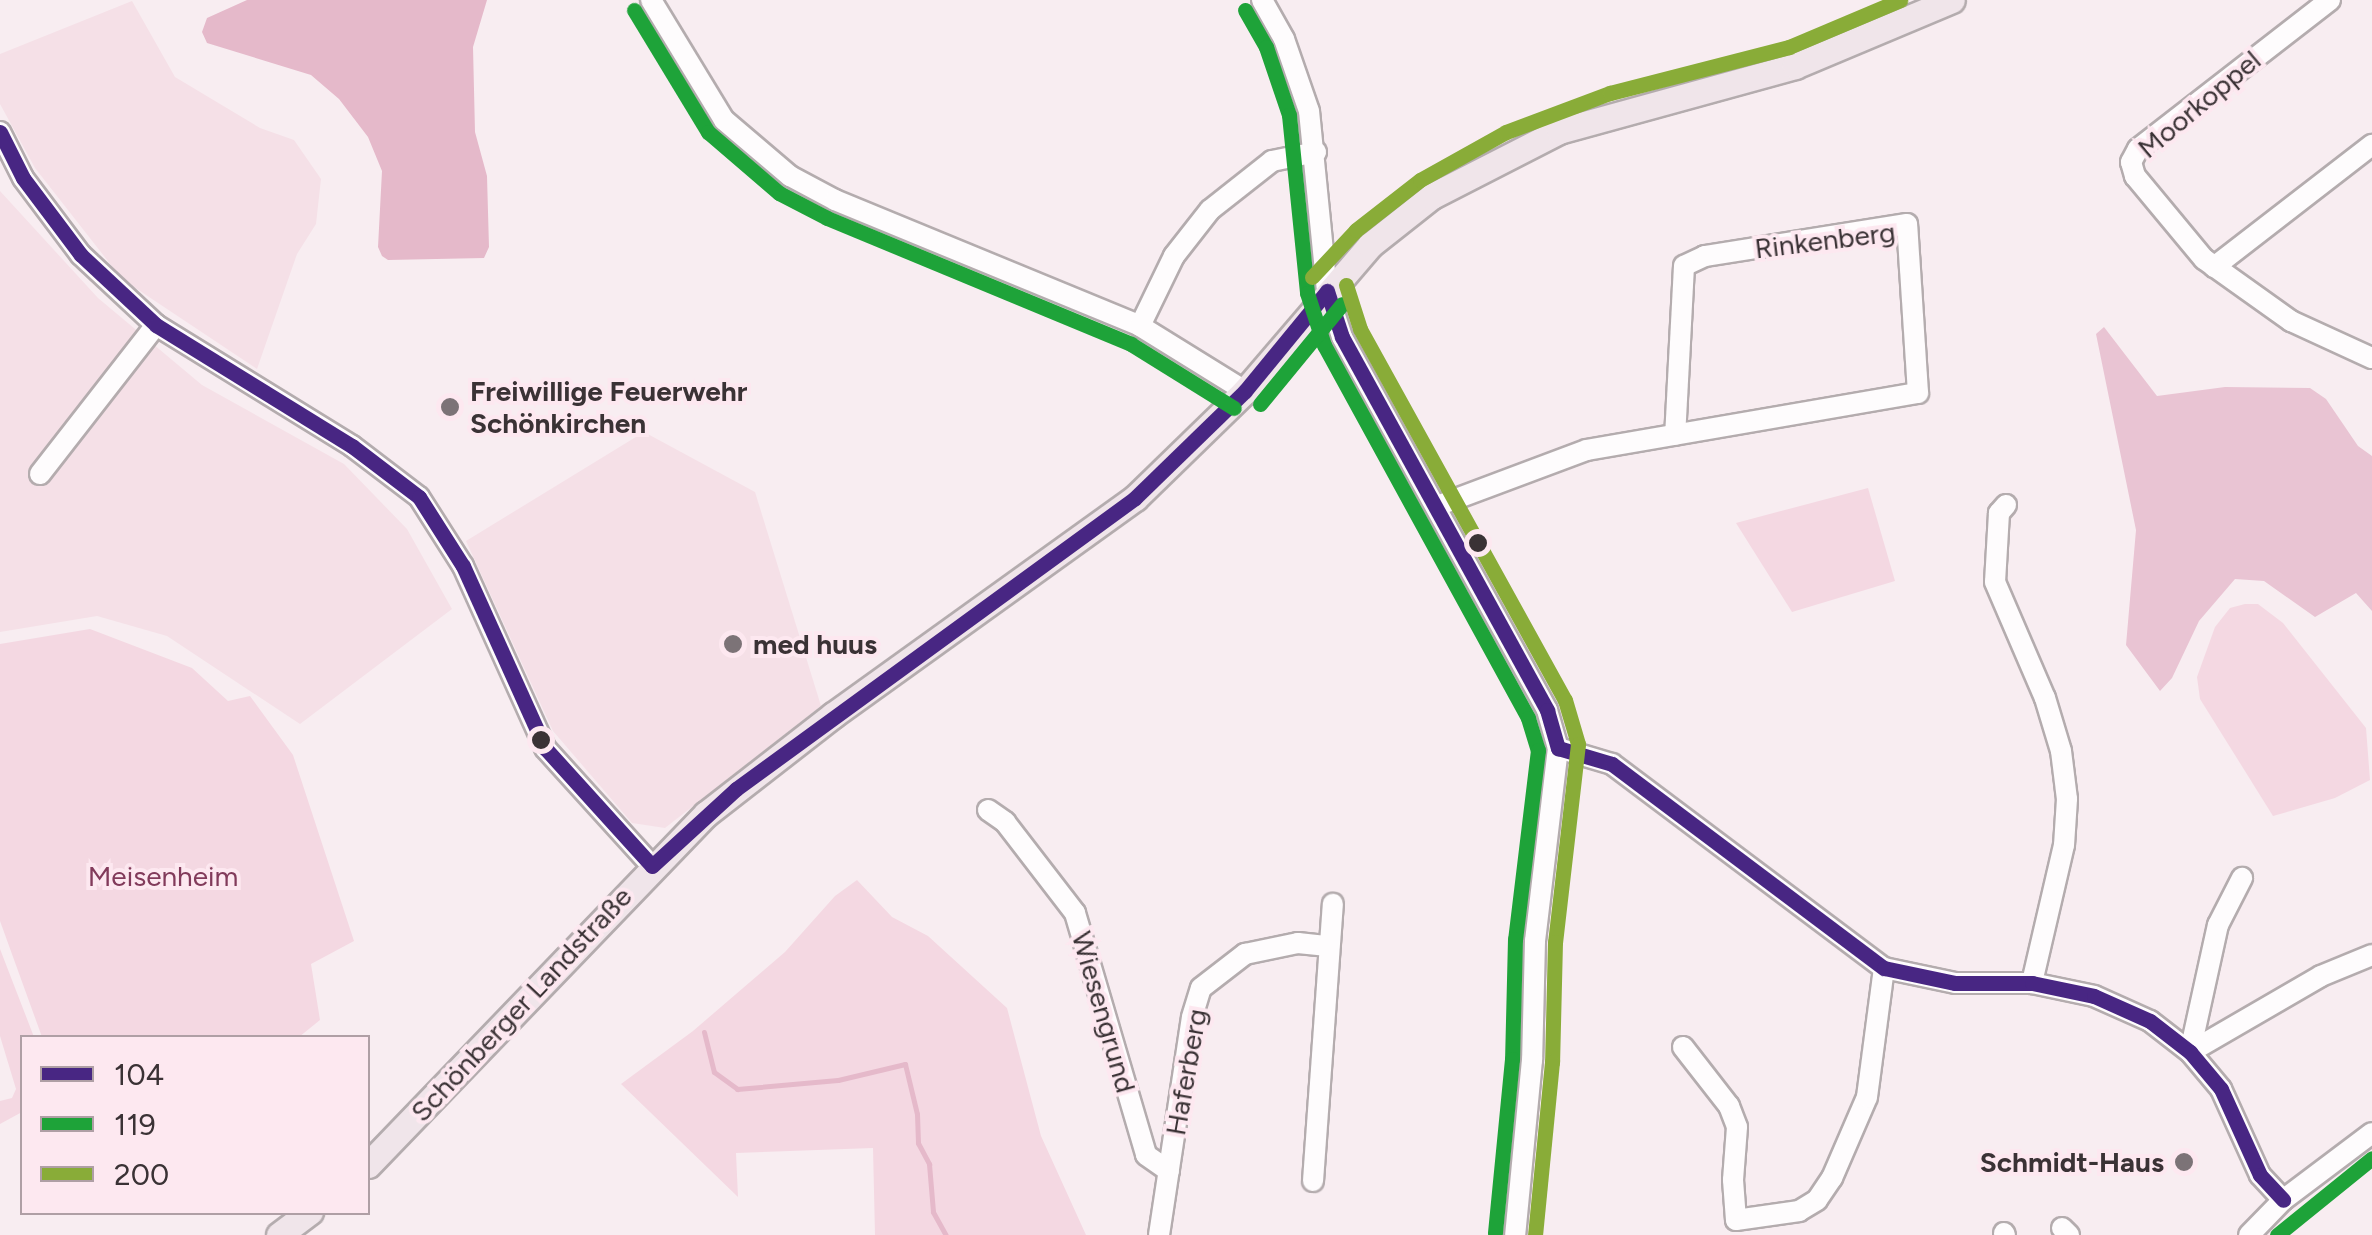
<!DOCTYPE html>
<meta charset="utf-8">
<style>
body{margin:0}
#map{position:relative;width:2372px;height:1235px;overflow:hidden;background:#f8edf1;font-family:Figtree,sans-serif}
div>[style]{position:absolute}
.built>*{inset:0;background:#f5e0e7}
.green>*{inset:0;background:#f4d8e2}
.forest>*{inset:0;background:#e9c4d3}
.water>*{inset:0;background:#e5b9ca}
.stream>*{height:5px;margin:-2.5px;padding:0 2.5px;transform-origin:2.5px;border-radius:2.5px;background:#e5b9ca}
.roads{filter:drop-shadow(2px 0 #b4acae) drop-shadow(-2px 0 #b4acae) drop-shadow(0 2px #b4acae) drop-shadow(0 -2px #b4acae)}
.minor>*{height:20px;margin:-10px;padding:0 10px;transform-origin:10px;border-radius:10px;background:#fefcfd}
.major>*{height:25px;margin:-12.5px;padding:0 12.5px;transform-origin:12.5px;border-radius:12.5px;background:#f0e5ea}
.bus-1>*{height:15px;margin:-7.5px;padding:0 7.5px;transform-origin:7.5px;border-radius:7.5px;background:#482683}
.bus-2>*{height:15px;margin:-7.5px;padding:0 7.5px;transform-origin:7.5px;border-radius:7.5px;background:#1ea339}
.bus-3>*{height:15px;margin:-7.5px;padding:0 7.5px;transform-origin:7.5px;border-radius:7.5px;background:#89ac38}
.dots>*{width:28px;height:28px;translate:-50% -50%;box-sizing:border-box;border:5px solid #fde8f0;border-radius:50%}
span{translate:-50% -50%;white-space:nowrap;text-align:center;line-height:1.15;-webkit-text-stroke:8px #fde8f0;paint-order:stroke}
.street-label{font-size:28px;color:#3a3235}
.poi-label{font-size:28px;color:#3a3235;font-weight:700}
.left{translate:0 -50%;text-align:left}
.right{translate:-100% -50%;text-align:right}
.park-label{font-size:28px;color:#823b5b}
.legend{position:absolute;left:20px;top:1035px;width:350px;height:180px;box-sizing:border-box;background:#fde8f0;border:2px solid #af9fa5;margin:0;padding:12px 18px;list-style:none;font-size:30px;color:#3a3235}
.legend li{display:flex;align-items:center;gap:20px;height:50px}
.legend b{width:50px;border:2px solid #af9fa5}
</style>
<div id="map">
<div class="built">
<div style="clip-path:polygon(132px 1px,175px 77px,260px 128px,294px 140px,321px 179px,316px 224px,297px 254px,257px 369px,122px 279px,35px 168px,0 104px,0 54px)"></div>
<div style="clip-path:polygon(0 191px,98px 298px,202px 385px,344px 464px,407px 529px,452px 609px,300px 724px,167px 636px,97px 616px,0 632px)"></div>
<div style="clip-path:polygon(644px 432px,755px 492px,821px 706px,665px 828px,632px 823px,553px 731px,466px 541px)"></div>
</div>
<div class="green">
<div style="clip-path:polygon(1868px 488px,1895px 581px,1792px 612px,1736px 523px)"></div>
<div style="clip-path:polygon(2245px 604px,2258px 604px,2283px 623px,2366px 728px,2370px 780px,2335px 798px,2273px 816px,2200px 699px,2197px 677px,2215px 627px,2230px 608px)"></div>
<div style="clip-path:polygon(90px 629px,192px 668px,228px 701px,250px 696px,293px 755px,354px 941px,311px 964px,320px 1020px,299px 1037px,42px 1037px,0 921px,0 644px)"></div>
<div style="clip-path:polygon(857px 880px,892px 917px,928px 936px,1007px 1008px,1041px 1136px,1086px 1235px,875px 1235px,873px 1148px,736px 1153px,738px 1197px,621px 1084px,693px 1031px,785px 952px,835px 896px)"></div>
<div style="clip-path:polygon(0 949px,34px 1037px,22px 1038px,22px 1112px,0 1124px,0 1101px,12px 1098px,16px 1089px,0 1036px)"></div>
</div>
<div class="forest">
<div style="clip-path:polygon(2104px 327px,2157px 396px,2225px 387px,2310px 388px,2326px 399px,2358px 446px,2372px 456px,2372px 611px,2356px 593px,2315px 617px,2264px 581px,2235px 579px,2199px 621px,2172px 678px,2160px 691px,2126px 645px,2136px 530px,2096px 334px)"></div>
</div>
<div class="water">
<div style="clip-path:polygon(247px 0,487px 0,473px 47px,475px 132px,487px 176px,489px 247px,484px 258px,388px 260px,382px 256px,378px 247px,382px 171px,368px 137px,339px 99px,311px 75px,207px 43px,202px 32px,207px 18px)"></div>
</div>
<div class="stream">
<div style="left:704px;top:1032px;width:41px;rotate:76deg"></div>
<div style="left:714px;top:1072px;width:29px;rotate:36deg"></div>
<div style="left:737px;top:1089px;width:101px;rotate:-5.1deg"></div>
<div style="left:838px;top:1080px;width:69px;rotate:-13.4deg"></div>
<div style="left:905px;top:1064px;width:51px;rotate:76.5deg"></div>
<div style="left:917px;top:1114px;width:29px;rotate:88deg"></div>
<div style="left:918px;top:1143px;width:24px;rotate:62deg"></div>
<div style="left:929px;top:1164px;width:48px;rotate:85.2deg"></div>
<div style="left:933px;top:1212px;width:26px;rotate:61deg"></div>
</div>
<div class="roads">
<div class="minor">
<div style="left:651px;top:0;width:140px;rotate:58.7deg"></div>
<div style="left:724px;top:120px;width:87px;rotate:40.3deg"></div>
<div style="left:790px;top:176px;width:51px;rotate:28.1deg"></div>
<div style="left:835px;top:200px;width:330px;rotate:22.4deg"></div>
<div style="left:1140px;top:326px;width:123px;rotate:31.8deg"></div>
<div style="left:1262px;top:0;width:45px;rotate:60.6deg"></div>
<div style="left:1284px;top:39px;width:76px;rotate:70.9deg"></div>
<div style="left:1309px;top:111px;width:181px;rotate:84.3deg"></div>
<div style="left:1327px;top:291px;width:48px;rotate:71.9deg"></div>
<div style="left:1342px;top:337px;width:426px;rotate:61.2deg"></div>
<div style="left:1547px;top:710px;width:40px;rotate:74deg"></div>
<div style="left:1558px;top:748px;width:194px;rotate:96.8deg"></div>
<div style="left:1535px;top:941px;width:119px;rotate:91.4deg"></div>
<div style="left:1532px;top:1060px;width:176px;rotate:95.5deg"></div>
<div style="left:2330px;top:0;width:243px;rotate:142.2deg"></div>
<div style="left:2138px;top:149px;width:15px;rotate:118deg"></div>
<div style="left:2131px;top:162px;width:15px;rotate:74deg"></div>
<div style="left:2135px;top:176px;width:108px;rotate:50.3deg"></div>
<div style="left:2204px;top:259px;width:107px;rotate:35.5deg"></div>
<div style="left:2291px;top:321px;width:89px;rotate:24.6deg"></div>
<div style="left:0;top:132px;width:51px;rotate:63.4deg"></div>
<div style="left:23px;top:178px;width:96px;rotate:53deg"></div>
<div style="left:81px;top:255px;width:103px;rotate:43deg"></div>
<div style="left:156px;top:325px;width:230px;rotate:31.7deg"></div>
<div style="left:352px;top:446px;width:84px;rotate:37.3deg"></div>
<div style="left:419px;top:497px;width:82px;rotate:57.5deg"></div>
<div style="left:463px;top:566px;width:200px;rotate:65.7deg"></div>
<div style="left:545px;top:748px;width:159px;rotate:47.8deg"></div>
<div style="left:2214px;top:267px;width:200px;rotate:-37.7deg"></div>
<div style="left:1140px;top:326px;width:78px;rotate:-64.1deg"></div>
<div style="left:1174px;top:256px;width:58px;rotate:-52deg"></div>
<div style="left:1210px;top:210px;width:79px;rotate:-38.3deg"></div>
<div style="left:1272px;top:161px;width:45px;rotate:-11.6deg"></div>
<div style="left:40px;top:474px;width:189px;rotate:-52.1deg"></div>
<div style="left:2006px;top:505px;width:11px;rotate:131deg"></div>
<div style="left:1999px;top:513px;width:69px;rotate:93.3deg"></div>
<div style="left:1995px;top:582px;width:126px;rotate:66.7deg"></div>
<div style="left:2045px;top:698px;width:55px;rotate:73.2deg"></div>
<div style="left:2061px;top:751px;width:48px;rotate:82.9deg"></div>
<div style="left:2067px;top:799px;width:46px;rotate:93.7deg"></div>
<div style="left:2064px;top:845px;width:142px;rotate:103.1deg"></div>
<div style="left:1437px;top:506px;width:160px;rotate:-20.5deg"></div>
<div style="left:1587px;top:450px;width:336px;rotate:-9.8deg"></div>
<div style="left:1918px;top:393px;width:169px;rotate:-93.7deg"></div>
<div style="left:1907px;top:224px;width:205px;rotate:171deg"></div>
<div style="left:1705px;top:256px;width:23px;rotate:155deg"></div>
<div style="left:1684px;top:266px;width:169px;rotate:93deg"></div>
<div style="left:1558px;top:748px;width:56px;rotate:16.5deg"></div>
<div style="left:1612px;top:764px;width:340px;rotate:36.9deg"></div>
<div style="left:1884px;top:968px;width:73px;rotate:11.9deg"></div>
<div style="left:1955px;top:983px;width:77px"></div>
<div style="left:2032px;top:983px;width:63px;rotate:11.8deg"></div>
<div style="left:2094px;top:996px;width:61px;rotate:24.1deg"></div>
<div style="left:2150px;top:1021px;width:51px;rotate:37.8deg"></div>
<div style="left:2190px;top:1052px;width:48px;rotate:50deg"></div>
<div style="left:2221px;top:1089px;width:94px;rotate:65.6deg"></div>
<div style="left:2260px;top:1175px;width:34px;rotate:47deg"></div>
<div style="left:988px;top:810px;width:21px;rotate:35deg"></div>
<div style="left:1005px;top:822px;width:115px;rotate:52.4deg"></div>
<div style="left:1075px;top:913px;width:252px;rotate:73.6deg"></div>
<div style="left:1146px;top:1155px;width:28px;rotate:35deg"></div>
<div style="left:1683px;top:1047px;width:75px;rotate:52.1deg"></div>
<div style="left:1729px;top:1106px;width:22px;rotate:69deg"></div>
<div style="left:1737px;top:1127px;width:53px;rotate:94.3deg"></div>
<div style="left:1733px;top:1180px;width:40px;rotate:85.7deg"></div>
<div style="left:1736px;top:1220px;width:64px;rotate:-8.1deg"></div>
<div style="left:1799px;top:1211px;width:21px;rotate:-31deg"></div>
<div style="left:1817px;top:1200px;width:27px;rotate:-56deg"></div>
<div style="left:1832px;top:1178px;width:88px;rotate:-66.6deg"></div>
<div style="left:1867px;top:1097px;width:130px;rotate:-82.5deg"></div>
<div style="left:2190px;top:1052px;width:151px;rotate:-30.1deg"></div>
<div style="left:2321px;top:976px;width:55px;rotate:-22.4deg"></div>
<div style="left:2190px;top:1052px;width:130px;rotate:-77.6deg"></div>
<div style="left:2218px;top:925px;width:53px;rotate:-62.9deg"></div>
<div style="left:1313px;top:1181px;width:278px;rotate:-85.9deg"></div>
<div style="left:2062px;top:1228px;width:10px;rotate:45deg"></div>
<div style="left:2004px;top:1233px;width:2px;rotate:63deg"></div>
<div style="left:1159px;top:1235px;width:220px;rotate:-81.4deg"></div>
<div style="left:1192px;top:1017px;width:30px;rotate:-73deg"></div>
<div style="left:1201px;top:988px;width:56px;rotate:-37.7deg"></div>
<div style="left:1245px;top:954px;width:54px;rotate:-11.7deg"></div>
<div style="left:1298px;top:943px;width:30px;rotate:6deg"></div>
<div style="left:2249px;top:1235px;width:49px;rotate:-45.8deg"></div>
<div style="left:2283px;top:1200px;width:111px;rotate:-37deg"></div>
</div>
<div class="major">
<div style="left:368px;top:1165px;width:487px;rotate:-46.1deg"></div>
<div style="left:706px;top:814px;width:161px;rotate:-37.9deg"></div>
<div style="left:833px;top:715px;width:372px;rotate:-35.7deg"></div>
<div style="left:1135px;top:498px;width:153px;rotate:-44.2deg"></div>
<div style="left:1245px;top:391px;width:192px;rotate:-49.4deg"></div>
<div style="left:1370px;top:245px;width:79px;rotate:-38.3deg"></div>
<div style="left:1432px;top:196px;width:143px;rotate:-27.1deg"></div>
<div style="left:1559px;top:131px;width:245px;rotate:-15.4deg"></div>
<div style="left:1795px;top:66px;width:170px;rotate:-22.8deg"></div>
<div style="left:279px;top:1235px;width:39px;rotate:-37deg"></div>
</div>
</div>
<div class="bus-1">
<div style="left:0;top:132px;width:51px;rotate:63.4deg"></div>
<div style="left:23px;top:178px;width:96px;rotate:53deg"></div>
<div style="left:81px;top:255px;width:103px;rotate:43deg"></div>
<div style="left:156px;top:325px;width:230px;rotate:31.7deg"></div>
<div style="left:352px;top:446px;width:84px;rotate:37.3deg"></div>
<div style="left:419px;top:497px;width:82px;rotate:57.5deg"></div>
<div style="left:463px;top:566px;width:200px;rotate:65.7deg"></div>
<div style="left:545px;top:748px;width:159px;rotate:47.8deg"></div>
<div style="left:1327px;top:291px;width:48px;rotate:71.9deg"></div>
<div style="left:1342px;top:337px;width:426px;rotate:61.2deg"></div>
<div style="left:1547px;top:710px;width:40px;rotate:74deg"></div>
<div style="left:1558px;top:748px;width:56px;rotate:16.5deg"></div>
<div style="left:1612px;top:764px;width:340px;rotate:36.9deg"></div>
<div style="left:1884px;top:968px;width:73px;rotate:11.9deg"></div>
<div style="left:1955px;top:983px;width:77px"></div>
<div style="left:2032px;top:983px;width:63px;rotate:11.8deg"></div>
<div style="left:2094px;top:996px;width:61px;rotate:24.1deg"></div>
<div style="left:2150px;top:1021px;width:51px;rotate:37.8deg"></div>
<div style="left:2190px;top:1052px;width:48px;rotate:50deg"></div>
<div style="left:2221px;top:1089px;width:94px;rotate:65.6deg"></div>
<div style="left:2260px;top:1175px;width:34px;rotate:47deg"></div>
<div style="left:652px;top:866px;width:114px;rotate:-42.5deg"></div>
<div style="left:736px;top:789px;width:494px;rotate:-36.1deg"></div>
<div style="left:1135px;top:498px;width:153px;rotate:-44.2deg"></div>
<div style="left:1245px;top:391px;width:129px;rotate:-50.6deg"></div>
</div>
<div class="bus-2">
<div style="left:634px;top:10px;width:143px;rotate:58.8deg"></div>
<div style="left:708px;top:132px;width:94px;rotate:40.7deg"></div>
<div style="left:779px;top:193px;width:54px;rotate:27.5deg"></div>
<div style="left:827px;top:218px;width:329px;rotate:22.5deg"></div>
<div style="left:1131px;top:344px;width:121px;rotate:31.9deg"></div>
<div style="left:1245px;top:10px;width:43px;rotate:60.4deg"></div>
<div style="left:1266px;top:47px;width:72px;rotate:71.3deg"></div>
<div style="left:1289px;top:115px;width:179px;rotate:84.2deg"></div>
<div style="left:1307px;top:293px;width:55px;rotate:71.9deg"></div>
<div style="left:1324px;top:345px;width:425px;rotate:61.3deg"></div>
<div style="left:1528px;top:718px;width:34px;rotate:73deg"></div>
<div style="left:1538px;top:750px;width:190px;rotate:96.9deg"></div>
<div style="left:1515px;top:939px;width:120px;rotate:91.4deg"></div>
<div style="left:1512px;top:1059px;width:175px;rotate:95.6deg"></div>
<div style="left:1260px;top:404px;width:129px;rotate:-50.6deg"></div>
<div style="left:2277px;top:1235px;width:122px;rotate:-39deg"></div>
</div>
<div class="bus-3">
<div style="left:1312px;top:277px;width:64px;rotate:-46.9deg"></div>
<div style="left:1356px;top:230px;width:81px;rotate:-38deg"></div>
<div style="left:1420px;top:180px;width:98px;rotate:-29.2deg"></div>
<div style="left:1506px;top:132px;width:111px;rotate:-20.6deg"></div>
<div style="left:1610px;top:93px;width:185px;rotate:-14.4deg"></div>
<div style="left:1789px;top:47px;width:121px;rotate:-22.9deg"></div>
<div style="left:1346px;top:285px;width:46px;rotate:72.3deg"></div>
<div style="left:1360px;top:329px;width:424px;rotate:61.1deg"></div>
<div style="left:1565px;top:700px;width:46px;rotate:73.5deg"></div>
<div style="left:1578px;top:744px;width:199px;rotate:96.6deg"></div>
<div style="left:1555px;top:942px;width:120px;rotate:91.4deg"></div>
<div style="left:1552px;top:1062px;width:174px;rotate:95.6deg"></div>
</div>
<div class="dots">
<div style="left:450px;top:407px;background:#7c7377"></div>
<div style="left:1478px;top:543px;background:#3a3235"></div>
<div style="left:733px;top:644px;background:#7c7377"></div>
<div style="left:541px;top:740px;background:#3a3235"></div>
<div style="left:2184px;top:1162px;background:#7c7377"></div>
</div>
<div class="street-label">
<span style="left:2199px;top:104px;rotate:-40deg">Moorkoppel</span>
<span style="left:1825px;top:240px;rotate:-7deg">Rinkenberg</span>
<span style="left:521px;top:1004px;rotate:-47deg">Schönberger Landstraße</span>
<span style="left:1104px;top:1012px;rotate:74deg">Wiesengrund</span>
<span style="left:1186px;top:1072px;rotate:-80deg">Haferberg</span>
</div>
<div class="poi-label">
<span class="left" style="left:470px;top:407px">Freiwillige Feuerwehr<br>Schönkirchen</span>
<span class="left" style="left:753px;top:644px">med huus</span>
<span class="right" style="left:2164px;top:1162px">Schmidt-Haus</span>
</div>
<div class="park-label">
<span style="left:163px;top:876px">Meisenheim</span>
</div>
<ul class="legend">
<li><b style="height:12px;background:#482683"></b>104</li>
<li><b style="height:12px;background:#1ea339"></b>119</li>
<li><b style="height:12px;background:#89ac38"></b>200</li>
</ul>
</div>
